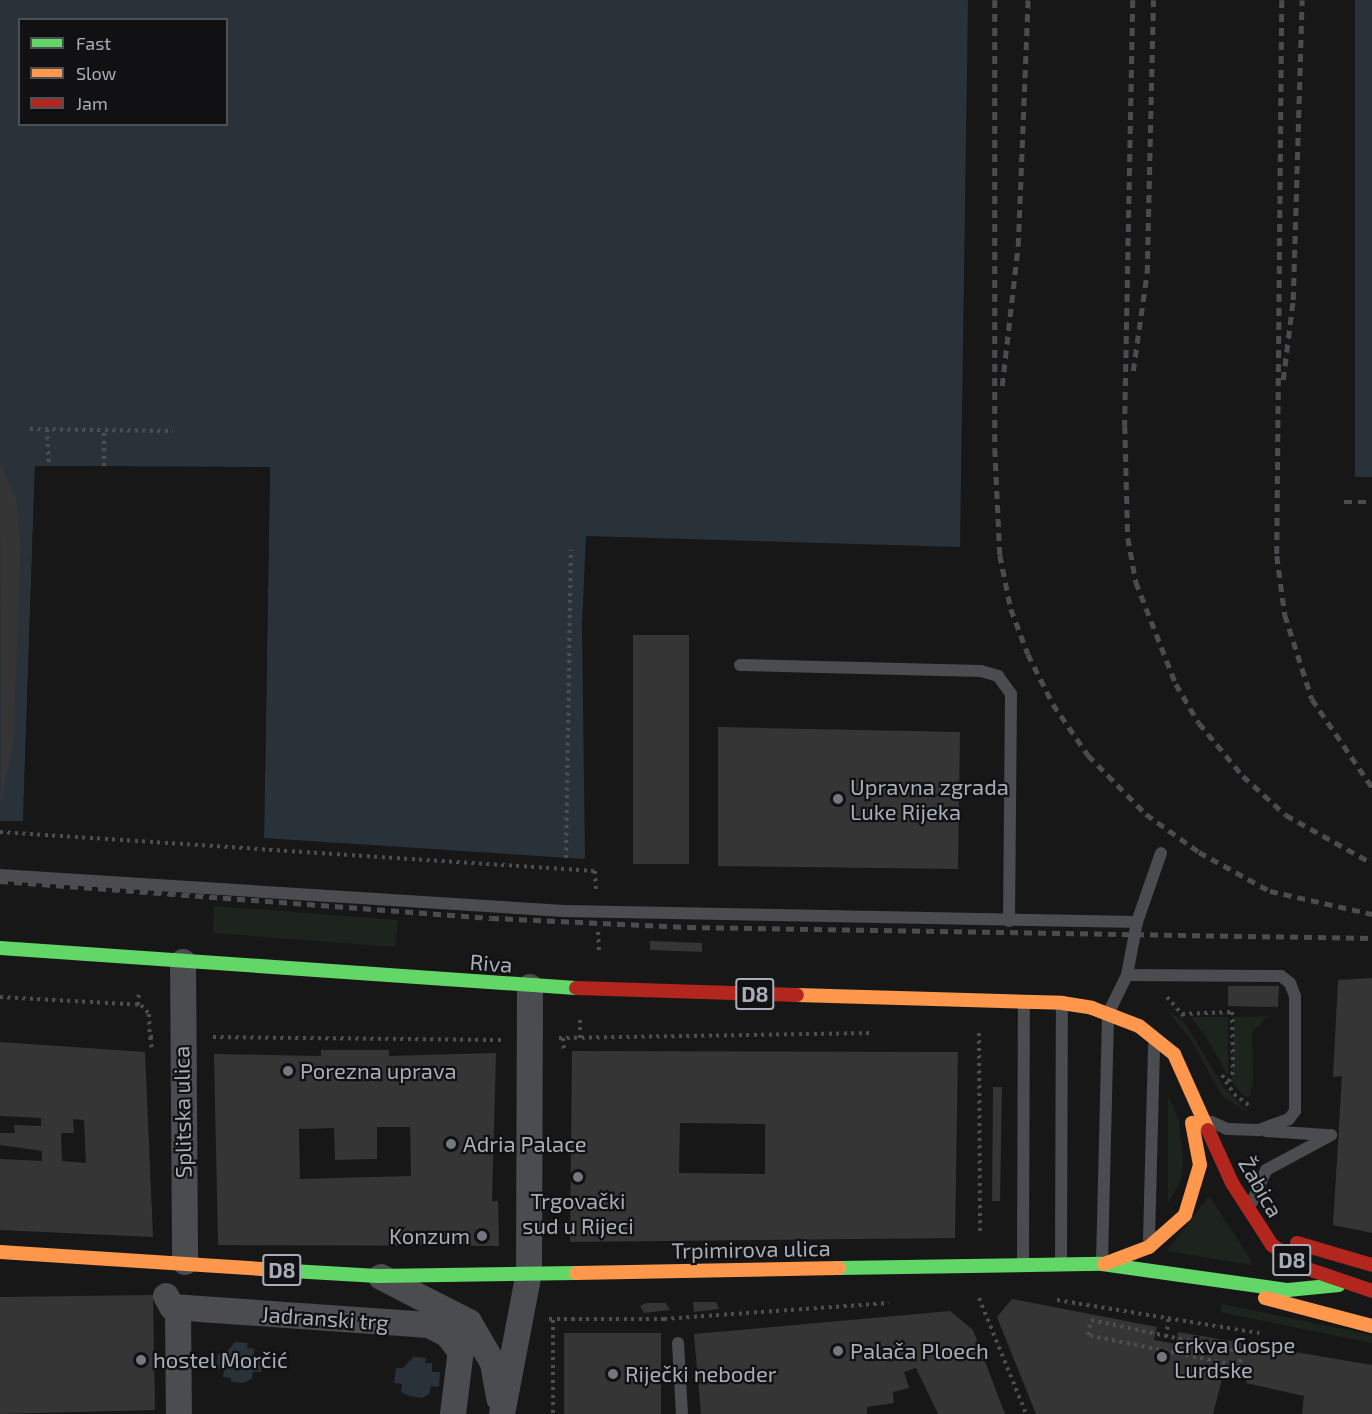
<!DOCTYPE html>
<meta charset="utf-8">
<style>
body{margin:0}
#map{position:relative;width:1372px;height:1414px;overflow:hidden;background:#171717;font-family:"Exo 2",sans-serif}
div>[style]{position:absolute}
.green>*{inset:0;background:#1d241e}
.water>*{inset:0;background:#2a3239}
.pier>*{inset:0;background:#171717}
.building>*{inset:0;background:#353536}
.path>*{height:4px;margin-top:-2px;transform-origin:0;background:repeating-linear-gradient(90deg,#4d4e52 0 3px,transparent 0 7.5px)}
.lane>*{height:12px;margin:-6px;padding:0 6px;transform-origin:6px;border-radius:6px;background:#4b4c50}
.street>*{height:26px;margin:-13px;padding:0 13px;transform-origin:13px;border-radius:13px;background:#4b4c50}
.fast>*{height:14px;margin:-7px;padding:0 7px;transform-origin:7px;border-radius:7px;background:#63d668}
.slow>*{height:14px;margin:-7px;padding:0 7px;transform-origin:7px;border-radius:7px;background:#ff974d}
.jam>*{height:14px;margin:-7px;padding:0 7px;transform-origin:7px;border-radius:7px;background:#b3261e}
.rail>*{height:4.5px;margin-top:-2.25px;transform-origin:0;background:repeating-linear-gradient(90deg,#4b4c4f 0 8px,transparent 0 14px)}
.dots>*{width:16px;height:16px;translate:-50% -50%;box-sizing:border-box;border:3px solid #111113;border-radius:50%}
span{translate:-50% -50%;white-space:nowrap;text-align:center;line-height:1.15;-webkit-text-stroke:4.5px #111113;paint-order:stroke}
.shield-label span{padding:2px 4px;background:#111113;border:2px solid;border-radius:4px;-webkit-text-stroke-width:0}
.shield-label{font-size:21px;color:#a8adb8;font-weight:700}
.poi-label{font-size:22px;color:#a8adb8}
.left{translate:0 -50%;text-align:left}
.right{translate:-100% -50%;text-align:right}
.street-label{font-size:22px;color:#a8adb8}
.legend{position:absolute;left:18px;top:18px;width:210px;height:108px;box-sizing:border-box;background:#111113;border:2px solid #4d4f55;margin:0;padding:8px 10px;list-style:none;font-size:18px;color:#a8adb8}
.legend li{display:flex;align-items:center;gap:12px;height:30px}
.legend b{width:30px;border:2px solid #4d4f55}
</style>
<div id="map">
<div class="green">
<div style="clip-path:polygon(214px 906px,398px 920px,395px 947px,213px 933px)"></div>
<div style="clip-path:polygon(1166px 1009px,1185px 1023px,1224px 1088px,1249px 1113px,1222px 1096px,1190px 1038px)"></div>
<div style="clip-path:polygon(1268px 1016px,1252px 1033px,1253px 1082px,1250px 1097px,1244px 1096px,1232px 1082px,1234px 1017px)"></div>
<div style="clip-path:polygon(1191px 1017px,1228px 1017px,1228px 1076px,1208px 1040px)"></div>
<div style="clip-path:polygon(1168px 1094px,1179px 1121px,1183px 1164px,1181px 1180px,1168px 1203px)"></div>
<div style="clip-path:polygon(1209px 1196px,1251px 1260px,1251px 1265px,1167px 1251px)"></div>
<div style="clip-path:polygon(1222px 1304px,1372px 1335px,1372px 1343px,1220px 1312px)"></div>
</div>
<div class="water">
<div style="clip-path:polygon(evenodd,0 0,968px 0,960px 547px,586px 536px,582px 625px,585px 859px,264px 838px,270px 467px,35px 466px,23px 821px,0 821px,0 0,20px 20px,226px 20px,226px 124px,20px 124px,20px 20px)"></div>
<div style="clip-path:polygon(1355px 0,1372px 0,1372px 477px,1355px 477px)"></div>
<div style="clip-path:polygon(235px 1342px,248px 1343px,247px 1348px,254px 1349px,254px 1357px,262px 1358px,261px 1372px,253px 1372px,252px 1379px,243px 1383px,231px 1382px,231px 1378px,223px 1377px,224px 1370px,216px 1369px,218px 1354px,225px 1354px)"></div>
<div style="clip-path:polygon(413px 1357px,426px 1358px,425px 1363px,432px 1363px,432px 1372px,440px 1372px,439px 1387px,431px 1386px,429px 1394px,422px 1398px,409px 1396px,401px 1392px,402px 1384px,394px 1383px,396px 1368px,403px 1368px)"></div>
</div>
<div class="pier">
<div style="clip-path:polygon(35px 466px,270px 467px,264px 838px,267px 470px,38px 469px,23px 821px)"></div>
</div>
<div class="building">
<div style="clip-path:polygon(0 464px,16px 499px,20px 545px,14px 737px,1px 805px)"></div>
<div style="clip-path:polygon(633px 635px,689px 635px,689px 864px,633px 864px)"></div>
<div style="clip-path:polygon(718px 727px,960px 732px,958px 869px,718px 866px)"></div>
<div style="clip-path:polygon(650px 941px,702px 943px,702px 952px,650px 950px)"></div>
<div style="clip-path:polygon(1372px 978px,1372px 1233px,1333px 1225px,1342px 1076px,1333px 1077px,1338px 980px)"></div>
<div style="clip-path:polygon(1228px 986px,1279px 986px,1278px 1007px,1228px 1006px)"></div>
<div style="clip-path:polygon(evenodd,0 1042px,145px 1052px,153px 1237px,0 1230px,0 1159px,42px 1161px,42px 1151px,0 1145px,0 1133px,15px 1133px,14px 1125px,41px 1126px,41px 1118px,0 1116px,0 1042px,73px 1119px,84px 1120px,86px 1163px,62px 1161px,61px 1133px,74px 1133px,73px 1119px)"></div>
<div style="clip-path:polygon(evenodd,321px 1050px,389px 1050px,389px 1056px,496px 1053px,492px 1201px,498px 1201px,499px 1246px,218px 1245px,214px 1054px,321px 1056px,321px 1050px,377px 1127px,410px 1127px,411px 1176px,300px 1179px,299px 1129px,334px 1128px,335px 1160px,377px 1159px,377px 1127px)"></div>
<div style="clip-path:polygon(evenodd,572px 1051px,958px 1052px,955px 1238px,570px 1242px,572px 1051px,680px 1123px,765px 1124px,765px 1174px,679px 1173px,680px 1123px)"></div>
<div style="clip-path:polygon(993px 1087px,1002px 1087px,1000px 1201px,992px 1201px)"></div>
<div style="clip-path:polygon(153px 1295px,155px 1410px,0 1414px,0 1297px)"></div>
<div style="clip-path:polygon(1012px 1299px,1157px 1327px,1154px 1340px,1176px 1344px,1178px 1332px,1372px 1365px,1372px 1414px,1302px 1414px,1304px 1396px,1246px 1383px,1248px 1376px,1224px 1371px,1213px 1414px,1036px 1414px,997px 1317px)"></div>
<div style="clip-path:polygon(693px 1302px,716px 1302px,719px 1309px,694px 1312px)"></div>
<div style="clip-path:polygon(646px 1303px,666px 1303px,670px 1310px,644px 1313px,640px 1306px)"></div>
<div style="clip-path:polygon(950px 1311px,973px 1330px,1005px 1414px,938px 1414px,916px 1368px,904px 1372px,909px 1388px,893px 1392px,894px 1403px,867px 1407px,867px 1414px,701px 1414px,694px 1334px)"></div>
<div style="clip-path:polygon(564px 1333px,661px 1333px,661px 1414px,564px 1414px)"></div>
</div>
<div class="path">
<div style="left:30px;top:429px;width:143px;rotate:0.8deg"></div>
<div style="left:47px;top:429px;width:36px;rotate:87deg"></div>
<div style="left:104px;top:466px;width:36px;rotate:-90deg"></div>
<div style="left:0;top:832px;width:596px;rotate:3.75deg"></div>
<div style="left:595px;top:871px;width:18px;rotate:87deg"></div>
<div style="left:566px;top:858px;width:308px;rotate:-89.1deg"></div>
<div style="left:598px;top:932px;width:19px;rotate:87deg"></div>
<div style="left:0;top:997px;width:141px;rotate:3.2deg"></div>
<div style="left:141px;top:1005px;width:12px;rotate:48deg"></div>
<div style="left:149px;top:1014px;width:23px;rotate:88deg"></div>
<div style="left:150px;top:1037px;width:5px"></div>
<div style="left:1167px;top:997px;width:28px;rotate:49deg"></div>
<div style="left:138px;top:1005px;width:14px;rotate:-86deg"></div>
<div style="left:1182px;top:1014px;width:50px;rotate:-2.3deg"></div>
<div style="left:1232px;top:1012px;width:60px;rotate:89deg"></div>
<div style="left:1233px;top:1072px;width:13px;rotate:113deg"></div>
<div style="left:979px;top:1033px;width:200px;rotate:89.7deg"></div>
<div style="left:150px;top:1037px;width:13px;rotate:81deg"></div>
<div style="left:213px;top:1037px;width:289px;rotate:0.6deg"></div>
<div style="left:559px;top:1038px;width:313px;rotate:-0.9deg"></div>
<div style="left:563px;top:1038px;width:14px;rotate:86deg"></div>
<div style="left:580px;top:1038px;width:18px;rotate:-90deg"></div>
<div style="left:1222px;top:1075px;width:22px;rotate:58deg"></div>
<div style="left:1234px;top:1094px;width:20px;rotate:37deg"></div>
<div style="left:979px;top:1298px;width:125px;rotate:67.9deg"></div>
<div style="left:1057px;top:1300px;width:205px;rotate:9.3deg"></div>
<div style="left:549px;top:1319px;width:115px"></div>
<div style="left:664px;top:1319px;width:225px;rotate:-4.1deg"></div>
<div style="left:553px;top:1320px;width:94px;rotate:90deg"></div>
<div style="left:1091px;top:1320px;width:153px;rotate:12deg"></div>
<div style="left:1241px;top:1352px;width:14px;rotate:94deg"></div>
<div style="left:1240px;top:1366px;width:155px;rotate:-168.5deg"></div>
<div style="left:1088px;top:1335px;width:15px;rotate:-79deg"></div>
<div style="left:1166px;top:1337px;width:21px;rotate:-82deg"></div>
</div>
<div class="lane">
<div style="left:740px;top:665px;width:241px;rotate:1.4deg"></div>
<div style="left:981px;top:671px;width:18px;rotate:16deg"></div>
<div style="left:998px;top:676px;width:22px;rotate:54deg"></div>
<div style="left:1011px;top:694px;width:227px;rotate:90.5deg"></div>
<div style="left:0;top:875px;width:565px;rotate:3.65deg"></div>
<div style="left:564px;top:911px;width:573px;rotate:1.1deg"></div>
<div style="left:1127px;top:975px;width:154px;rotate:0.4deg"></div>
<div style="left:1281px;top:976px;width:11px;rotate:38deg"></div>
<div style="left:1290px;top:983px;width:14px;rotate:69deg"></div>
<div style="left:1295px;top:996px;width:115px;rotate:90deg"></div>
<div style="left:1295px;top:1111px;width:10px;rotate:127deg"></div>
<div style="left:1289px;top:1119px;width:33px;rotate:160deg"></div>
<div style="left:1258px;top:1130px;width:31px;rotate:-178deg"></div>
<div style="left:1227px;top:1129px;width:17px;rotate:-155deg"></div>
<div style="left:1266px;top:1131px;width:61px;rotate:3.8deg"></div>
<div style="left:1252px;top:1202px;width:35px;rotate:-66deg"></div>
<div style="left:1266px;top:1170px;width:74px;rotate:-28.3deg"></div>
<div style="left:1149px;top:1239px;width:195px;rotate:-88.5deg"></div>
<div style="left:1102px;top:1262px;width:248px;rotate:-88.6deg"></div>
<div style="left:1108px;top:1014px;width:43px;rotate:-64deg"></div>
<div style="left:1127px;top:975px;width:54px;rotate:-79.3deg"></div>
<div style="left:1137px;top:922px;width:73px;rotate:-70.8deg"></div>
<div style="left:1061px;top:1263px;width:259px;rotate:-89.8deg"></div>
<div style="left:1023px;top:1264px;width:261px;rotate:-89.8deg"></div>
<div style="left:678px;top:1343px;width:71px;rotate:86.8deg"></div>
</div>
<div class="street">
<div style="left:183px;top:962px;width:300px;rotate:89.6deg"></div>
<div style="left:381px;top:1277px;width:99px;rotate:27.1deg"></div>
<div style="left:469px;top:1322px;width:48px;rotate:59.7deg"></div>
<div style="left:493px;top:1363px;width:36px;rotate:80deg"></div>
<div style="left:166px;top:1296px;width:13px;rotate:61deg"></div>
<div style="left:172px;top:1307px;width:258px;rotate:4deg"></div>
<div style="left:429px;top:1325px;width:20px;rotate:27deg"></div>
<div style="left:447px;top:1334px;width:23px;rotate:52deg"></div>
<div style="left:178px;top:1308px;width:106px;rotate:89.5deg"></div>
<div style="left:453px;top:1414px;width:81px;rotate:-82.9deg"></div>
<div style="left:502px;top:1414px;width:145px;rotate:-79.2deg"></div>
<div style="left:529px;top:1272px;width:285px;rotate:-89.8deg"></div>
</div>
<div class="fast">
<div style="left:0;top:948px;width:577px;rotate:3.97deg"></div>
<div style="left:839px;top:1268px;width:263px;rotate:-0.9deg"></div>
<div style="left:1102px;top:1264px;width:188px;rotate:8deg"></div>
<div style="left:1288px;top:1290px;width:51px;rotate:-5.6deg"></div>
<div style="left:292px;top:1271px;width:86px;rotate:3.3deg"></div>
<div style="left:378px;top:1276px;width:198px;rotate:-0.9deg"></div>
</div>
<div class="slow">
<div style="left:797px;top:995px;width:265px;rotate:1.7deg"></div>
<div style="left:1062px;top:1003px;width:30px;rotate:9deg"></div>
<div style="left:1092px;top:1008px;width:50px;rotate:21deg"></div>
<div style="left:1139px;top:1026px;width:45px;rotate:38.7deg"></div>
<div style="left:1174px;top:1054px;width:83px;rotate:65.9deg"></div>
<div style="left:0;top:1252px;width:293px;rotate:3.7deg"></div>
<div style="left:1104px;top:1264px;width:48px;rotate:-20.7deg"></div>
<div style="left:1149px;top:1247px;width:48px;rotate:-41.6deg"></div>
<div style="left:1185px;top:1215px;width:52px;rotate:-73.3deg"></div>
<div style="left:1200px;top:1165px;width:43px;rotate:-100.8deg"></div>
<div style="left:576px;top:1273px;width:263px;rotate:-1.1deg"></div>
<div style="left:1265px;top:1298px;width:111px;rotate:14.7deg"></div>
</div>
<div class="jam">
<div style="left:576px;top:988px;width:221px;rotate:1.8deg"></div>
<div style="left:1208px;top:1130px;width:58px;rotate:65.6deg"></div>
<div style="left:1232px;top:1183px;width:74px;rotate:57.2deg"></div>
<div style="left:1272px;top:1245px;width:40px;rotate:34.9deg"></div>
<div style="left:1305px;top:1268px;width:71px;rotate:18.9deg"></div>
<div style="left:1297px;top:1243px;width:78px;rotate:16.3deg"></div>
</div>
<div class="rail">
<div style="left:995px;top:0;width:449px;rotate:90deg"></div>
<div style="left:995px;top:449px;width:106px;rotate:87.3deg"></div>
<div style="left:1000px;top:555px;width:55px;rotate:78.5deg"></div>
<div style="left:1011px;top:609px;width:48px;rotate:69.3deg"></div>
<div style="left:1028px;top:654px;width:56px;rotate:63.4deg"></div>
<div style="left:1053px;top:704px;width:62px;rotate:55.5deg"></div>
<div style="left:1088px;top:755px;width:83px;rotate:45.5deg"></div>
<div style="left:1146px;top:814px;width:65px;rotate:35.6deg"></div>
<div style="left:1199px;top:852px;width:81px;rotate:28.8deg"></div>
<div style="left:1270px;top:891px;width:105px;rotate:12.7deg"></div>
<div style="left:1133px;top:0;width:426px;rotate:91.1deg"></div>
<div style="left:1125px;top:426px;width:112px;rotate:88.5deg"></div>
<div style="left:1128px;top:538px;width:45px;rotate:79.7deg"></div>
<div style="left:1136px;top:582px;width:110px;rotate:68.6deg"></div>
<div style="left:1176px;top:684px;width:45px;rotate:59.5deg"></div>
<div style="left:1199px;top:723px;width:69px;rotate:50.3deg"></div>
<div style="left:1243px;top:776px;width:58px;rotate:42.2deg"></div>
<div style="left:1286px;top:815px;width:98px;rotate:29.2deg"></div>
<div style="left:1282px;top:0;width:556px;rotate:90.52deg"></div>
<div style="left:1277px;top:556px;width:60px;rotate:82.3deg"></div>
<div style="left:1285px;top:615px;width:88px;rotate:72.2deg"></div>
<div style="left:1312px;top:699px;width:107px;rotate:55.7deg"></div>
<div style="left:1133px;top:371px;width:99px;rotate:-81.9deg"></div>
<div style="left:1147px;top:273px;width:273px;rotate:-88.7deg"></div>
<div style="left:1283px;top:380px;width:81px;rotate:-82.9deg"></div>
<div style="left:1293px;top:300px;width:300px;rotate:-88.3deg"></div>
<div style="left:1002px;top:386px;width:141px;rotate:-83.5deg"></div>
<div style="left:1018px;top:246px;width:246px;rotate:-87.7deg"></div>
<div style="left:1344px;top:502px;width:28px"></div>
<div style="left:0;top:881px;width:492px;rotate:4.3deg"></div>
<div style="left:491px;top:918px;width:197px;rotate:2.6deg"></div>
<div style="left:688px;top:927px;width:684px;rotate:0.92deg"></div>
</div>
<div class="dots">
<div style="left:838px;top:799px;background:#757880"></div>
<div style="left:288px;top:1071px;background:#757880"></div>
<div style="left:451px;top:1144px;background:#757880"></div>
<div style="left:578px;top:1177px;background:#757880"></div>
<div style="left:482px;top:1236px;background:#757880"></div>
<div style="left:838px;top:1351px;background:#757880"></div>
<div style="left:1162px;top:1357px;background:#757880"></div>
<div style="left:141px;top:1360px;background:#757880"></div>
<div style="left:613px;top:1374px;background:#757880"></div>
</div>
<div class="shield-label">
<span style="left:755px;top:994px">D8</span>
<span style="left:1292px;top:1260px">D8</span>
<span style="left:282px;top:1270px">D8</span>
</div>
<div class="poi-label">
<span class="left" style="left:850px;top:799px">Upravna zgrada<br>Luke Rijeka</span>
<span class="left" style="left:300px;top:1071px">Porezna uprava</span>
<span class="left" style="left:463px;top:1144px">Adria Palace</span>
<span style="left:578px;top:1213px">Trgovački<br>sud u Rijeci</span>
<span class="right" style="left:470px;top:1236px">Konzum</span>
<span class="left" style="left:1174px;top:1357px">crkva Gospe<br>Lurdske</span>
<span class="left" style="left:850px;top:1351px">Palača Ploech</span>
<span class="left" style="left:153px;top:1360px">hostel Morčić</span>
<span class="left" style="left:625px;top:1374px">Riječki neboder</span>
</div>
<div class="street-label">
<span style="left:491px;top:963px;rotate:4deg">Riva</span>
<span style="left:182px;top:1112px;rotate:-91deg">Splitska ulica</span>
<span style="left:1261px;top:1187px;rotate:60deg">Žabica</span>
<span style="left:751px;top:1249px;rotate:-1deg">Trpimirova ulica</span>
<span style="left:325px;top:1318px;rotate:4deg">Jadranski trg</span>
</div>
<ul class="legend">
<li><b style="height:8px;background:#63d668"></b>Fast</li>
<li><b style="height:8px;background:#ff974d"></b>Slow</li>
<li><b style="height:8px;background:#b3261e"></b>Jam</li>
</ul>
</div>
